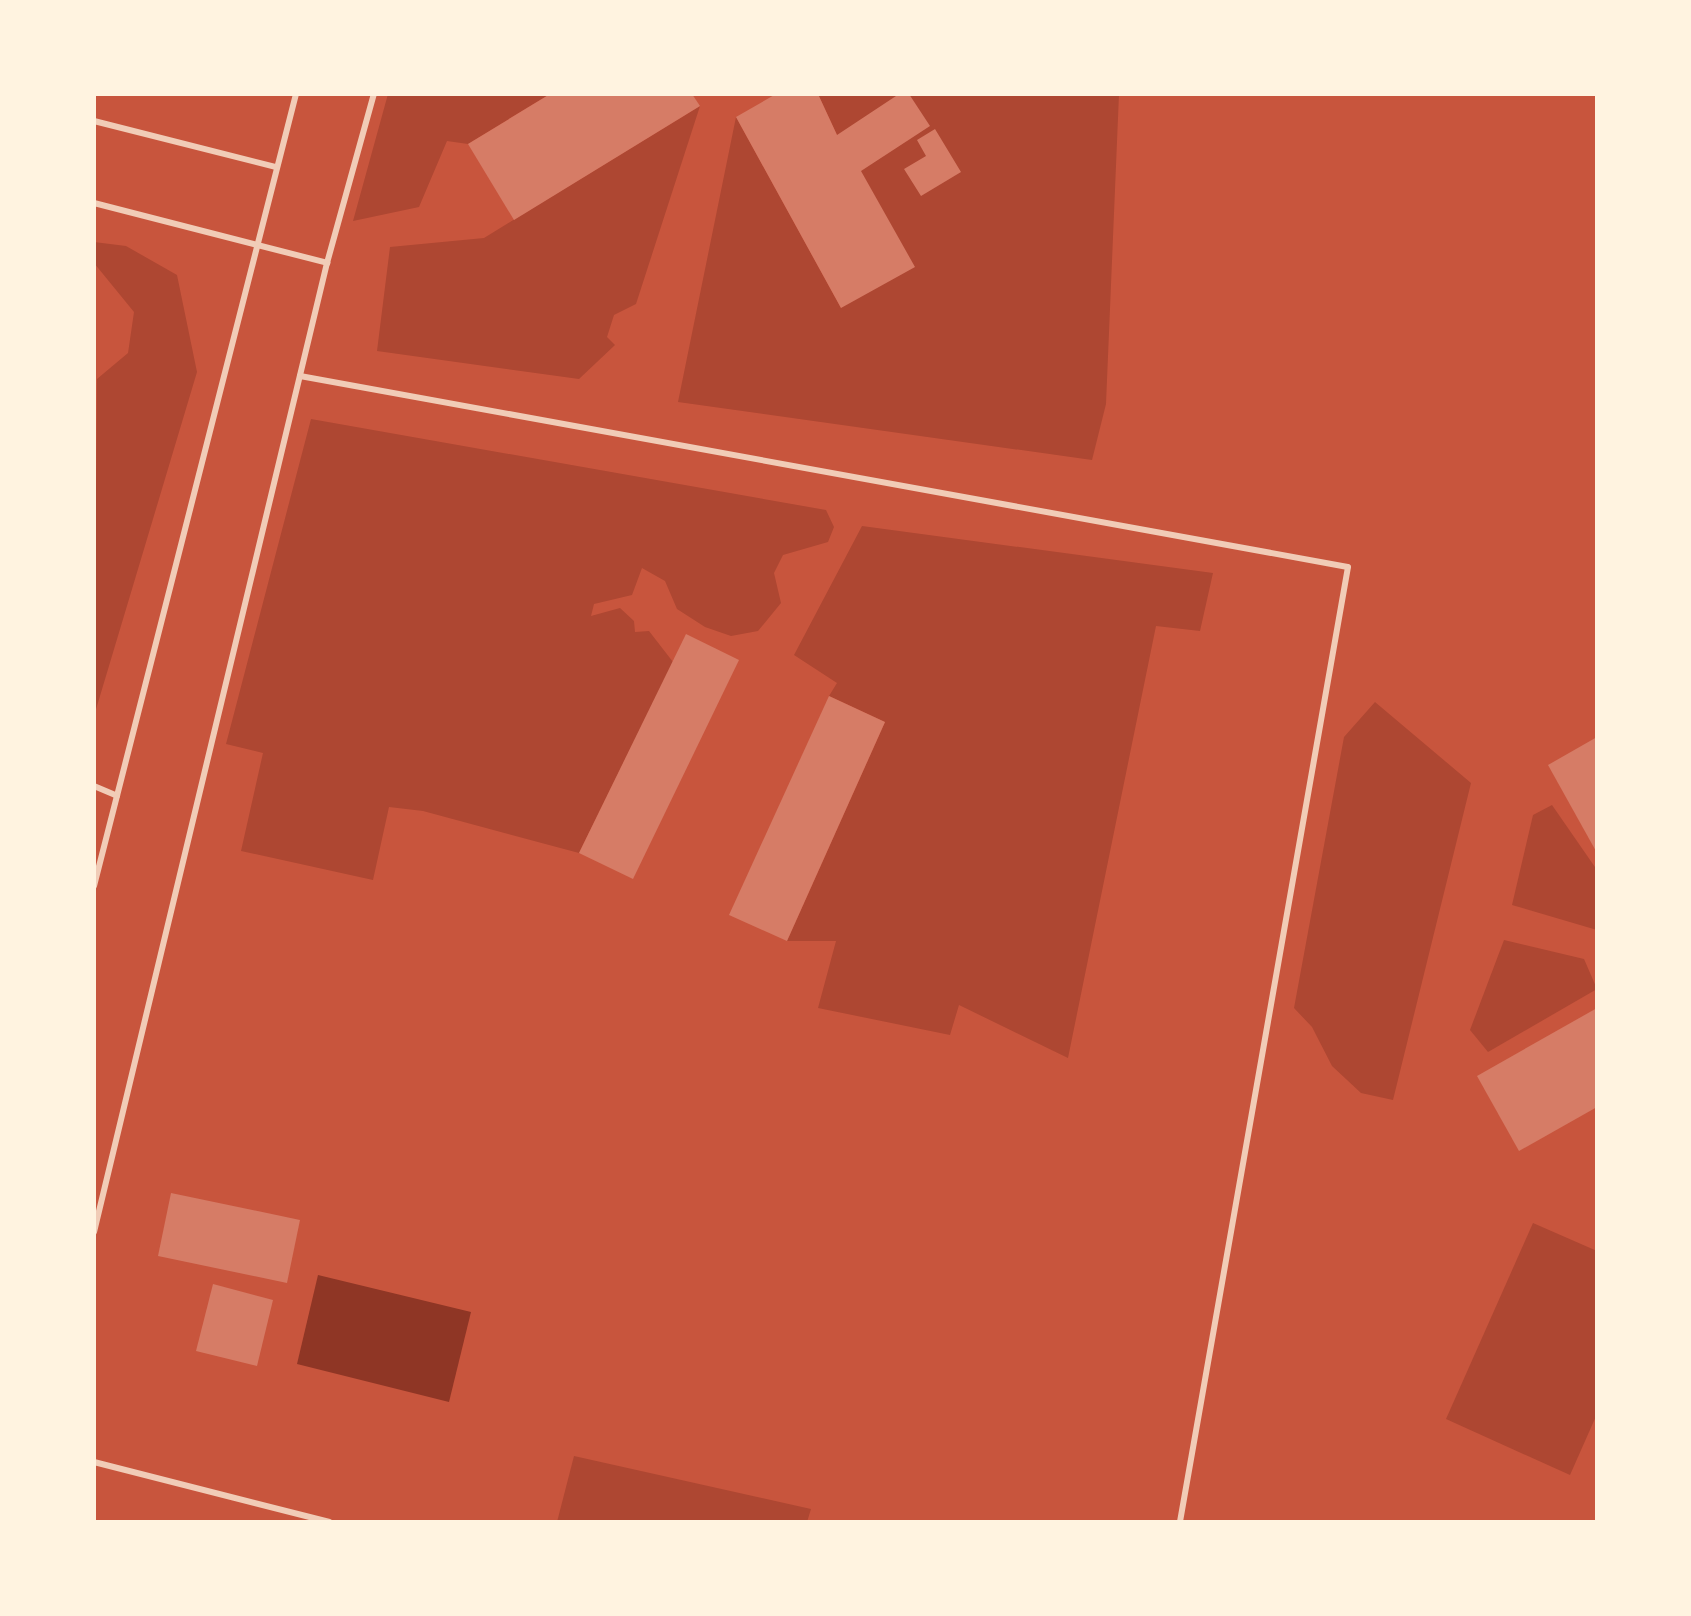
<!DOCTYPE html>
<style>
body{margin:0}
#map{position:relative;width:1691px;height:1616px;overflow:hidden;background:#c8553d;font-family:"Titillium Web",sans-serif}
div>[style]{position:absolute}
.green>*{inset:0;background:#ae4732}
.water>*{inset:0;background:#8f3625}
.building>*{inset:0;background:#d67c66}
.service>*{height:6px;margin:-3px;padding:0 3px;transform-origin:3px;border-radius:3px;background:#f1ccb7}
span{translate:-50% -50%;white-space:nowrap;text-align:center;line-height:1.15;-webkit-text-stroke:6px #fff3e0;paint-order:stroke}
.frame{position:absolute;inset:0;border:96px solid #fff3e0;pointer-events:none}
</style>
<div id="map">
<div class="green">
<div style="clip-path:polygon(388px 94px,550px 94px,468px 144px,447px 141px,419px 207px,353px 221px)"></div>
<div style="clip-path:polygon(818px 94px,1119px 94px,1106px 404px,1092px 460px,678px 402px,736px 117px,841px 308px,837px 135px)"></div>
<div style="clip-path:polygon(700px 106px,636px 304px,614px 315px,607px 337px,615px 345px,579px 379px,377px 351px,390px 247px,484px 238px)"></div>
<div style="clip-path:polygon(94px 242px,126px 246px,177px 275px,197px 372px,94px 716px,97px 379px,128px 353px,134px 312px,94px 263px)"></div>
<div style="clip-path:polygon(311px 419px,826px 510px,834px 527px,828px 542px,783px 555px,774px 573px,781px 603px,758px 631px,731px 636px,705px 627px,677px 609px,665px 581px,642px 568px,632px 595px,594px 604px,591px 616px,620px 608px,634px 621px,635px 632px,649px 631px,673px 662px,579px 853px,423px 811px,389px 807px,373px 880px,241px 851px,263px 753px,226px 744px)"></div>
<div style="clip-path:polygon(862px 526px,1213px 573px,1200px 631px,1156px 626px,1068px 1058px,959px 1005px,950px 1035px,818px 1008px,836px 941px,787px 941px,885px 722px,829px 696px,837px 683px,794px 655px)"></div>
<div style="clip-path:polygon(1375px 702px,1471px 783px,1393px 1100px,1361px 1093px,1332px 1066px,1312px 1027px,1294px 1008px,1344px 737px)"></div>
<div style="clip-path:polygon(1552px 805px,1597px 870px,1597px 930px,1512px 905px,1533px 815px)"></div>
<div style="clip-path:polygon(1504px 940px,1584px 959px,1597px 989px,1488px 1052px,1470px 1030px)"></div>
<div style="clip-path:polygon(1533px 1223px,1597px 1251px,1597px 1414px,1570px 1475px,1446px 1419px)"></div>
<div style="clip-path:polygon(574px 1456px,811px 1509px,807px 1522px,557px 1522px)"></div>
</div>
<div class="water">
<div style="clip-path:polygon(318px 1275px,471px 1312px,449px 1402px,297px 1364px)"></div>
</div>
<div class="building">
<div style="clip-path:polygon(550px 94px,692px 94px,700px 106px,514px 220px,468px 144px)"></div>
<div style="clip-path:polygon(776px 94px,818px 94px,837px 135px,899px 94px,909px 94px,930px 126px,861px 171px,915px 267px,841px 308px,736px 117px)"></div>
<div style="clip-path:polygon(935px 129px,961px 172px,921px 196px,904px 169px,926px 156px,917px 140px)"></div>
<div style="clip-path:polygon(686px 634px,739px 660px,633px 879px,579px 853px)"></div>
<div style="clip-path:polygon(829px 696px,885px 722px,787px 941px,729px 915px)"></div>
<div style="clip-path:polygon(1597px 737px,1597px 853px,1548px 765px)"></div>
<div style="clip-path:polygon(1597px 1008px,1597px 1107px,1519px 1151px,1477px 1076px)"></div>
<div style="clip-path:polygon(171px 1193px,300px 1220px,287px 1283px,158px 1256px)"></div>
<div style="clip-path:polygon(213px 1284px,273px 1300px,257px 1366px,196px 1351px)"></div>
</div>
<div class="service">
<div style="left:94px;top:121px;width:188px;rotate:14.2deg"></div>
<div style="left:94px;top:203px;width:241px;rotate:14.4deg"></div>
<div style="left:300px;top:376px;width:1065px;rotate:10.33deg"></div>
<div style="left:1348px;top:567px;width:970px;rotate:99.98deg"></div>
<div style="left:94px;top:786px;width:25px;rotate:23deg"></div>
<div style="left:94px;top:886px;width:817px;rotate:-75.69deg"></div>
<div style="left:94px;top:1232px;width:997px;rotate:-76.48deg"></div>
<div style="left:327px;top:263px;width:175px;rotate:-74.5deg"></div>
<div style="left:94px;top:1462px;width:243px;rotate:14.3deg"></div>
</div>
<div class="frame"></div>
</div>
